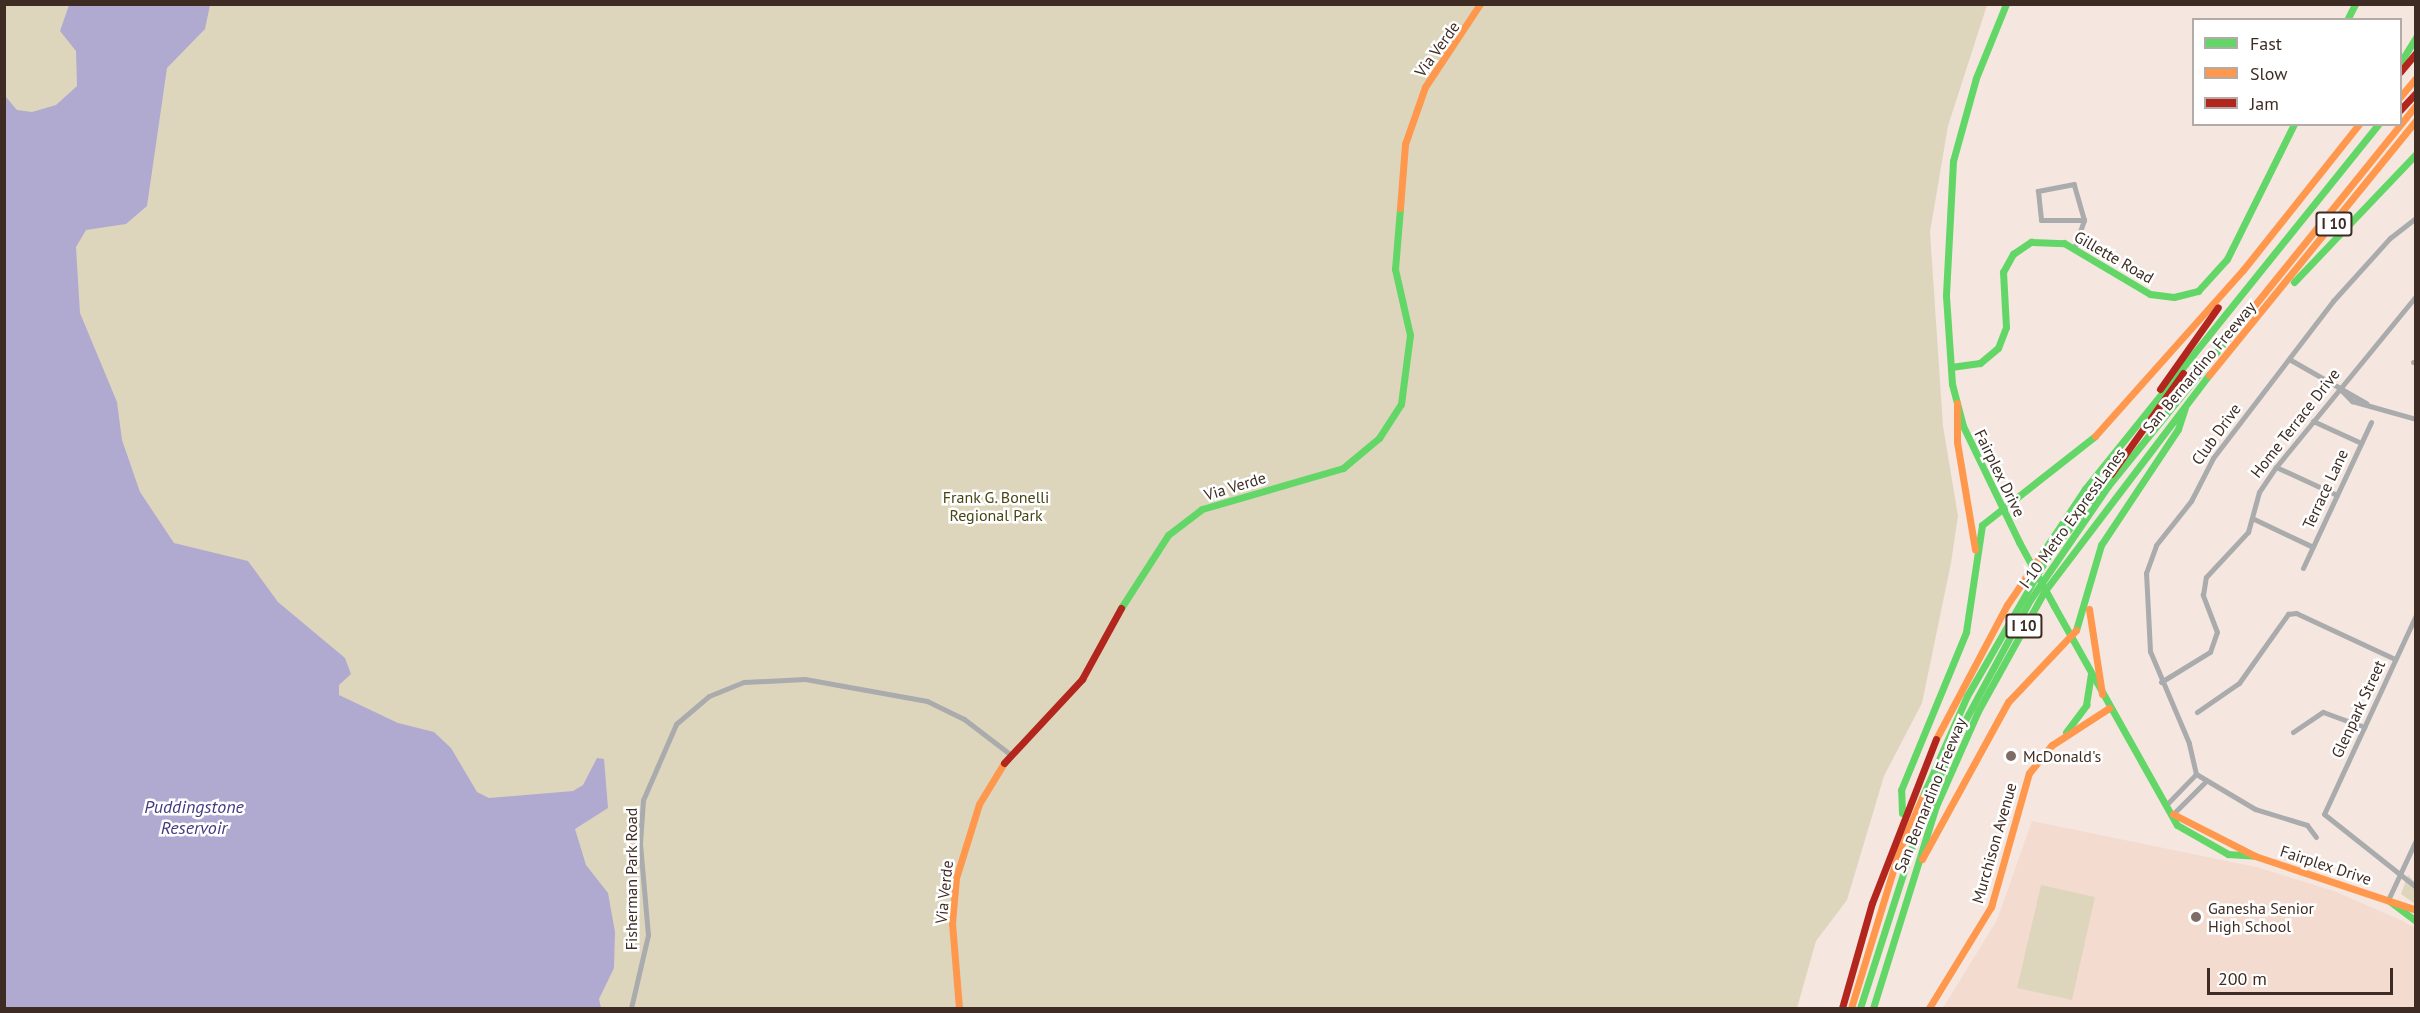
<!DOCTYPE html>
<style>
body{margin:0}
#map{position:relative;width:2420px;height:1013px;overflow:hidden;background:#f5e6df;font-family:"PT Sans",sans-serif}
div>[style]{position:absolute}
.built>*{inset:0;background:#f4dbd0}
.green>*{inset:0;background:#ddd6bd}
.water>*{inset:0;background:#b0aad0}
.street>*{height:5px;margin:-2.5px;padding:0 2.5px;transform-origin:2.5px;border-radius:2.5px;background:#aaabac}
.fast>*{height:7px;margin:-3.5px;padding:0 3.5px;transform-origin:3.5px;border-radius:3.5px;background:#63d668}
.slow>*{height:7px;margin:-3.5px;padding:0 3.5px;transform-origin:3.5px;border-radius:3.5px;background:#ff974d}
.jam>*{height:7px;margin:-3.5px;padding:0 3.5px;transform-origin:3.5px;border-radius:3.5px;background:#b3261e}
.fast-bridge>*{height:7px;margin:-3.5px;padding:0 3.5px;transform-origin:3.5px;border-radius:3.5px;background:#63d668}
.dots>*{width:16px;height:16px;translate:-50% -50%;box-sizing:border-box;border:3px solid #fff;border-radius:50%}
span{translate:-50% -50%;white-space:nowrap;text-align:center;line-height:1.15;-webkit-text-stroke:5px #fff;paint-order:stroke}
.shield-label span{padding:2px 4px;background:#fff;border:2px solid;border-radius:4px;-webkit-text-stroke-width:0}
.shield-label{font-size:15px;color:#3e2c24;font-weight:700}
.street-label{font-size:16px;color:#3e2c24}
.park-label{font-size:16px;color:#484413}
.poi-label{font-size:16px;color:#3e2c24}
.left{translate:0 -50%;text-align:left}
.water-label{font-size:18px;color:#423a80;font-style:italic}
.frame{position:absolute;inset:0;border:6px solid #3e2c24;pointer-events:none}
.legend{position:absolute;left:2192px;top:18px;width:210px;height:108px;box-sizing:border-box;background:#fff;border:2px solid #b2aba7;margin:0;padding:8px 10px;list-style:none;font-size:18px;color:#3e2c24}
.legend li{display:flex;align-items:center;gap:12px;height:30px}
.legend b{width:30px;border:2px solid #b2aba7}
.scale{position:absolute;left:2207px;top:968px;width:186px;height:27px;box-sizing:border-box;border:3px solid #3e2c24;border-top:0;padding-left:8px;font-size:18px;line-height:21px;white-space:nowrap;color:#3e2c24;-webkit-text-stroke:4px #fff;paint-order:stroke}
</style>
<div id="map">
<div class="built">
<div style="clip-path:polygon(2032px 821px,2256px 867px,2334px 891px,2403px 921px,2415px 928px,2415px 1008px,1943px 1008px,1997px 920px)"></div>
</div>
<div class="green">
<div style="clip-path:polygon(5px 5px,1987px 5px,1948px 126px,1930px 232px,1943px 426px,1958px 516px,1951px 563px,1922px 703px,1884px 776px,1847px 900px,1816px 941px,1797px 1008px,5px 1008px)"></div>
<div style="clip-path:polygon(2408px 875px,2415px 882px,2415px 904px,2401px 894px)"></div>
<div style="clip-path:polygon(2041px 885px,2095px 897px,2072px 1000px,2017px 988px)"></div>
</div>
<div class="water">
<div style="clip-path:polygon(69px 5px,210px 5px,205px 29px,167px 68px,147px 206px,126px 224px,86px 230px,76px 247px,80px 313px,117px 402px,122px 440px,140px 492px,174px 543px,248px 561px,278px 602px,345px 658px,351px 674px,339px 685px,339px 695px,398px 723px,434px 732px,451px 748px,477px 792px,489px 798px,573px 791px,583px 785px,597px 758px,604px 759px,608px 808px,575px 829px,586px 865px,608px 893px,615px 932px,614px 968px,599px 999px,601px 1008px,5px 1008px,5px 96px,17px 110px,32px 112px,56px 105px,77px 86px,76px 51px,60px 31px)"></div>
</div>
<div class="street">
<div style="left:2074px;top:249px;width:31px;rotate:-71deg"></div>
<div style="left:2084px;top:220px;width:37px;rotate:-106deg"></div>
<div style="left:2074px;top:184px;width:37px;rotate:169deg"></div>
<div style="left:2038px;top:191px;width:29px;rotate:84deg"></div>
<div style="left:2041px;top:220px;width:43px"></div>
<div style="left:2289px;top:359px;width:89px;rotate:29.7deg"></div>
<div style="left:2413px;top:362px;width:3px"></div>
<div style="left:2338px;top:387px;width:20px;rotate:45deg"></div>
<div style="left:2352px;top:401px;width:66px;rotate:15.7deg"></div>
<div style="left:2313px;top:421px;width:53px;rotate:24.6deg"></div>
<div style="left:2276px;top:467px;width:67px;rotate:24.7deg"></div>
<div style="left:2254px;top:519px;width:65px;rotate:25.4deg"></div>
<div style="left:2303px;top:568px;width:161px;rotate:-65deg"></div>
<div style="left:2416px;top:615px;width:219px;rotate:114.8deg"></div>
<div style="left:2324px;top:814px;width:117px;rotate:38.4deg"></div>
<div style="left:2161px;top:682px;width:57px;rotate:-31.5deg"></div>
<div style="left:2210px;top:652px;width:21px;rotate:-71deg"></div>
<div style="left:2217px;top:632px;width:40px;rotate:-111deg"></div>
<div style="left:2203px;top:595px;width:18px;rotate:-81deg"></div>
<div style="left:2206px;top:577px;width:62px;rotate:-47deg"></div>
<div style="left:2248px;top:532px;width:41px;rotate:-74.6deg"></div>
<div style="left:2259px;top:492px;width:30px;rotate:-56deg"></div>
<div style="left:2276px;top:467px;width:221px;rotate:-50.7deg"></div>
<div style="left:2197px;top:712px;width:51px;rotate:-34.6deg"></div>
<div style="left:2239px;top:683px;width:85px;rotate:-54.6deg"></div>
<div style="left:2288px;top:614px;width:8px;rotate:-7deg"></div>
<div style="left:2296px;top:613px;width:109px;rotate:24.9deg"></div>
<div style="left:2293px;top:732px;width:36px;rotate:-34deg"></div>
<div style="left:2323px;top:712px;width:44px;rotate:20.1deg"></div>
<div style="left:2166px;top:805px;width:43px;rotate:-45.9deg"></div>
<div style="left:2173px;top:814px;width:45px;rotate:-45deg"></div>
<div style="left:2316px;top:837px;width:15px;rotate:-127deg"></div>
<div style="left:2307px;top:825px;width:54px;rotate:-162.9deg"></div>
<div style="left:2255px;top:809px;width:69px;rotate:-149.3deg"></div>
<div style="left:2196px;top:774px;width:32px;rotate:-103deg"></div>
<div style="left:2189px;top:743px;width:100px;rotate:-113deg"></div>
<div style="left:2150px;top:651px;width:78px;rotate:-92.9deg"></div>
<div style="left:2146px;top:573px;width:30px;rotate:-70deg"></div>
<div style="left:2156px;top:545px;width:56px;rotate:-51.5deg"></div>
<div style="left:2191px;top:501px;width:48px;rotate:-62.9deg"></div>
<div style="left:2213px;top:458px;width:198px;rotate:-52.6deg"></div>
<div style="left:2333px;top:301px;width:85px;rotate:-47.9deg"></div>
<div style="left:2390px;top:238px;width:33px;rotate:-38deg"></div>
<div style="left:2388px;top:900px;width:66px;rotate:-65deg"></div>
<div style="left:631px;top:1008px;width:75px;rotate:-76.9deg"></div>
<div style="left:648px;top:935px;width:92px;rotate:-95deg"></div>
<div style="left:640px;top:843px;width:43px;rotate:-86deg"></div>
<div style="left:643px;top:800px;width:83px;rotate:-66.5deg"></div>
<div style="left:676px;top:724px;width:43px;rotate:-40.3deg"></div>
<div style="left:709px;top:696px;width:38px;rotate:-22deg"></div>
<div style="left:744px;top:682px;width:61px;rotate:-2.8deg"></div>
<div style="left:805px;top:679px;width:124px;rotate:10.2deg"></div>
<div style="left:927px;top:701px;width:41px;rotate:25.9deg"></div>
<div style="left:964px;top:719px;width:58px;rotate:37.3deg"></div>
</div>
<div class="fast">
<div style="left:2006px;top:4px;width:80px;rotate:112.1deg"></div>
<div style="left:1976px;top:78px;width:86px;rotate:105.5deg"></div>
<div style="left:1953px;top:161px;width:135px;rotate:93deg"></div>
<div style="left:1946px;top:296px;width:88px;rotate:86.1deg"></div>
<div style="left:1952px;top:384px;width:43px;rotate:75.3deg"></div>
<div style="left:1963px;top:426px;width:129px;rotate:64.2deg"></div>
<div style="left:2347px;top:20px;width:18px;rotate:-63deg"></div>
<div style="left:2400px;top:63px;width:31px;rotate:-58deg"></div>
<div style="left:2294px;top:282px;width:177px;rotate:-46.4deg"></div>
<div style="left:1951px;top:367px;width:29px;rotate:-8deg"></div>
<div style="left:1980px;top:363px;width:23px;rotate:-40deg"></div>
<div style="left:1998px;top:348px;width:22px;rotate:-69deg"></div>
<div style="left:2006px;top:327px;width:55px;rotate:-93.1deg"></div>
<div style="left:2003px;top:272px;width:21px;rotate:-61deg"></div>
<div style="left:2013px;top:254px;width:22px;rotate:-34deg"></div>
<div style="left:2031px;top:242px;width:33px;rotate:2deg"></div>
<div style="left:2064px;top:243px;width:100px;rotate:30.7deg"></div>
<div style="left:2150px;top:294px;width:24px;rotate:7deg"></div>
<div style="left:2174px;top:297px;width:25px;rotate:-14deg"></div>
<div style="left:2198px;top:291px;width:43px;rotate:-47.8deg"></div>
<div style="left:2227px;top:259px;width:151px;rotate:-63.6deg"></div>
<div style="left:2039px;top:558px;width:83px;rotate:-56.3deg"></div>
<div style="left:2085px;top:489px;width:468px;rotate:-51.2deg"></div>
<div style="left:2054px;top:606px;width:251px;rotate:60.7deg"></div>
<div style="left:2177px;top:825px;width:59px;rotate:29.6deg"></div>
<div style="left:2228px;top:854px;width:27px;rotate:4deg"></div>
<div style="left:1121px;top:608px;width:87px;rotate:-57.2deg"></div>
<div style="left:1168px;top:535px;width:43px;rotate:-37.4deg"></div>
<div style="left:1202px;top:509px;width:147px;rotate:-16.2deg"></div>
<div style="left:1343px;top:468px;width:47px;rotate:-39.8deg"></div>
<div style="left:1379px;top:438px;width:40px;rotate:-57.1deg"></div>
<div style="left:1401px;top:404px;width:70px;rotate:-82.6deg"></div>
<div style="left:1410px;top:335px;width:68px;rotate:-102.8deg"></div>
<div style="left:1395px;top:269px;width:61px;rotate:-85.3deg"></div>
<div style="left:2076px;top:630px;width:89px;rotate:-73.6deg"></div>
<div style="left:2101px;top:545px;width:139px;rotate:-56.4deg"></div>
<div style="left:2178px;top:429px;width:22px;rotate:-72deg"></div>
<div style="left:2066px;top:732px;width:34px;rotate:-53deg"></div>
<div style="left:2086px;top:705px;width:31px;rotate:-81deg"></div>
<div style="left:1922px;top:798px;width:111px;rotate:-66.2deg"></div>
<div style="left:1967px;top:696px;width:158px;rotate:-60deg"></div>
<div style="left:2046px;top:559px;width:107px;rotate:-52.6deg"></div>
<div style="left:1902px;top:813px;width:23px;rotate:-92deg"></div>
<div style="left:1901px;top:790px;width:171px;rotate:-67.6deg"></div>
<div style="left:1966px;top:632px;width:108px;rotate:-81.5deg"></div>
<div style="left:1982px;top:525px;width:144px;rotate:-38.2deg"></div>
<div style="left:2388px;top:900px;width:35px;rotate:37deg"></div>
<div style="left:1860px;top:1008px;width:203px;rotate:-72.2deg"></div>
<div style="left:1922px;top:815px;width:95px;rotate:-65.9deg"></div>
<div style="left:1961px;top:728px;width:145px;rotate:-61.7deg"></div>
<div style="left:2030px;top:600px;width:138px;rotate:-55.6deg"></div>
<div style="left:2108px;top:486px;width:211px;rotate:-51deg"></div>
<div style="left:1873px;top:1008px;width:212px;rotate:-72.7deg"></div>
<div style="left:1936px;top:806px;width:104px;rotate:-66.1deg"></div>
<div style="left:1978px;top:711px;width:136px;rotate:-61deg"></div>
<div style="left:2044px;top:592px;width:273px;rotate:-52.8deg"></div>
</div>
<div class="slow">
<div style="left:2400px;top:97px;width:25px;rotate:-50deg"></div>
<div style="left:1400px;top:208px;width:64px;rotate:-85.5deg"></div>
<div style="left:1405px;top:144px;width:60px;rotate:-70.7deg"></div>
<div style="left:1425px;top:87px;width:100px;rotate:-56.5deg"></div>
<div style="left:2241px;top:322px;width:279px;rotate:-51.1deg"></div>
<div style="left:2209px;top:375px;width:328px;rotate:-50.9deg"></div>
<div style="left:1957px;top:403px;width:39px;rotate:90deg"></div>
<div style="left:1957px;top:442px;width:109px;rotate:80.5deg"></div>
<div style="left:2095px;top:436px;width:222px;rotate:-48.3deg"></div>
<div style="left:2243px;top:270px;width:186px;rotate:-51.5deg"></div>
<div style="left:2089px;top:609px;width:86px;rotate:81.3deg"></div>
<div style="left:1936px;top:739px;width:152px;rotate:-62.1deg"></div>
<div style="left:2007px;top:605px;width:57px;rotate:-55.8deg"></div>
<div style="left:2173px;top:814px;width:92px;rotate:27.1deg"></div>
<div style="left:2255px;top:856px;width:170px;rotate:18.5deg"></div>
<div style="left:1922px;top:859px;width:179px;rotate:-61.3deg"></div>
<div style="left:2008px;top:702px;width:99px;rotate:-46.6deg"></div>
<div style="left:959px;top:1008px;width:85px;rotate:-94.7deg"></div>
<div style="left:952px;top:923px;width:45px;rotate:-84.9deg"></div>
<div style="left:956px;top:878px;width:77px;rotate:-72.7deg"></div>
<div style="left:979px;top:804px;width:48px;rotate:-58.6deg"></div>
<div style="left:1851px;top:1008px;width:167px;rotate:-73deg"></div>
<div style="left:1900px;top:848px;width:55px;rotate:-66.3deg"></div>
<div style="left:1929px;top:1008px;width:119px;rotate:-58.5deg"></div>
<div style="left:1991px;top:907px;width:139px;rotate:-74.2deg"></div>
<div style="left:2029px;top:773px;width:36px;rotate:-51deg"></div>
<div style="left:2052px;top:745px;width:68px;rotate:-33deg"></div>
</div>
<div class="jam">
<div style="left:2400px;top:72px;width:25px;rotate:-50deg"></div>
<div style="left:2400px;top:110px;width:23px;rotate:-47deg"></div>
<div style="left:2160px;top:389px;width:100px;rotate:-54.7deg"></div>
<div style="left:2111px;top:474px;width:124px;rotate:-54.5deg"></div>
<div style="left:1004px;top:763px;width:115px;rotate:-47.1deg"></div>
<div style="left:1082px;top:679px;width:81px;rotate:-61.2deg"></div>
<div style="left:1842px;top:1008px;width:109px;rotate:-74.1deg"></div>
<div style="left:1872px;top:903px;width:176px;rotate:-68.7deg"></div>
</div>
<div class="fast-bridge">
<div style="left:2019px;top:542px;width:73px;rotate:61.3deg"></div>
</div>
<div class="dots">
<div style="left:2011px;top:756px;background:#7e6d65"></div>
<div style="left:2196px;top:917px;background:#7e6d65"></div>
</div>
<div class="shield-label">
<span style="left:2334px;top:224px">I 10</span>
<span style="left:2024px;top:626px">I 10</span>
</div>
<div class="street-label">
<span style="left:1437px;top:49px;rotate:-54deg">Via Verde</span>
<span style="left:2114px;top:257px;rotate:30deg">Gillette Road</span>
<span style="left:2199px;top:367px;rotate:-50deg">San Bernardino Freeway</span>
<span style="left:2295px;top:423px;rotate:-52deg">Home Terrace Drive</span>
<span style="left:2216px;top:434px;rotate:-54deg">Club Drive</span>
<span style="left:2000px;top:473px;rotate:64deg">Fairplex Drive</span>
<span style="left:1235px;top:486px;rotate:-17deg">Via Verde</span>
<span style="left:2325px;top:489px;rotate:-65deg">Terrace Lane</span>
<span style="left:2072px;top:518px;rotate:-54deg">I-10 Metro ExpressLanes</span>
<span style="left:2358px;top:709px;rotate:-65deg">Glenpark Street</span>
<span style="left:1930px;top:795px;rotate:-68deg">San Bernardino Freeway</span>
<span style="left:1994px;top:843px;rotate:-74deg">Murchison Avenue</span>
<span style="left:2326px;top:865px;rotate:18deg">Fairplex Drive</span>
<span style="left:631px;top:879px;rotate:-90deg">Fisherman Park Road</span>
<span style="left:944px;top:892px;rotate:-84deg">Via Verde</span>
</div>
<div class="park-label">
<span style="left:996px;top:506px">Frank G. Bonelli<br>Regional Park</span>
</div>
<div class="poi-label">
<span class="left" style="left:2023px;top:756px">McDonald's</span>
<span class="left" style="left:2208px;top:917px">Ganesha Senior<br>High School</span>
</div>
<div class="water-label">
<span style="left:194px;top:818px">Puddingstone<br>Reservoir</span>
</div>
<div class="frame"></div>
<ul class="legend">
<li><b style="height:8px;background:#63d668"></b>Fast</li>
<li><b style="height:8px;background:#ff974d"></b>Slow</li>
<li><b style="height:8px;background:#b3261e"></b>Jam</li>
</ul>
<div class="scale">200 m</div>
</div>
